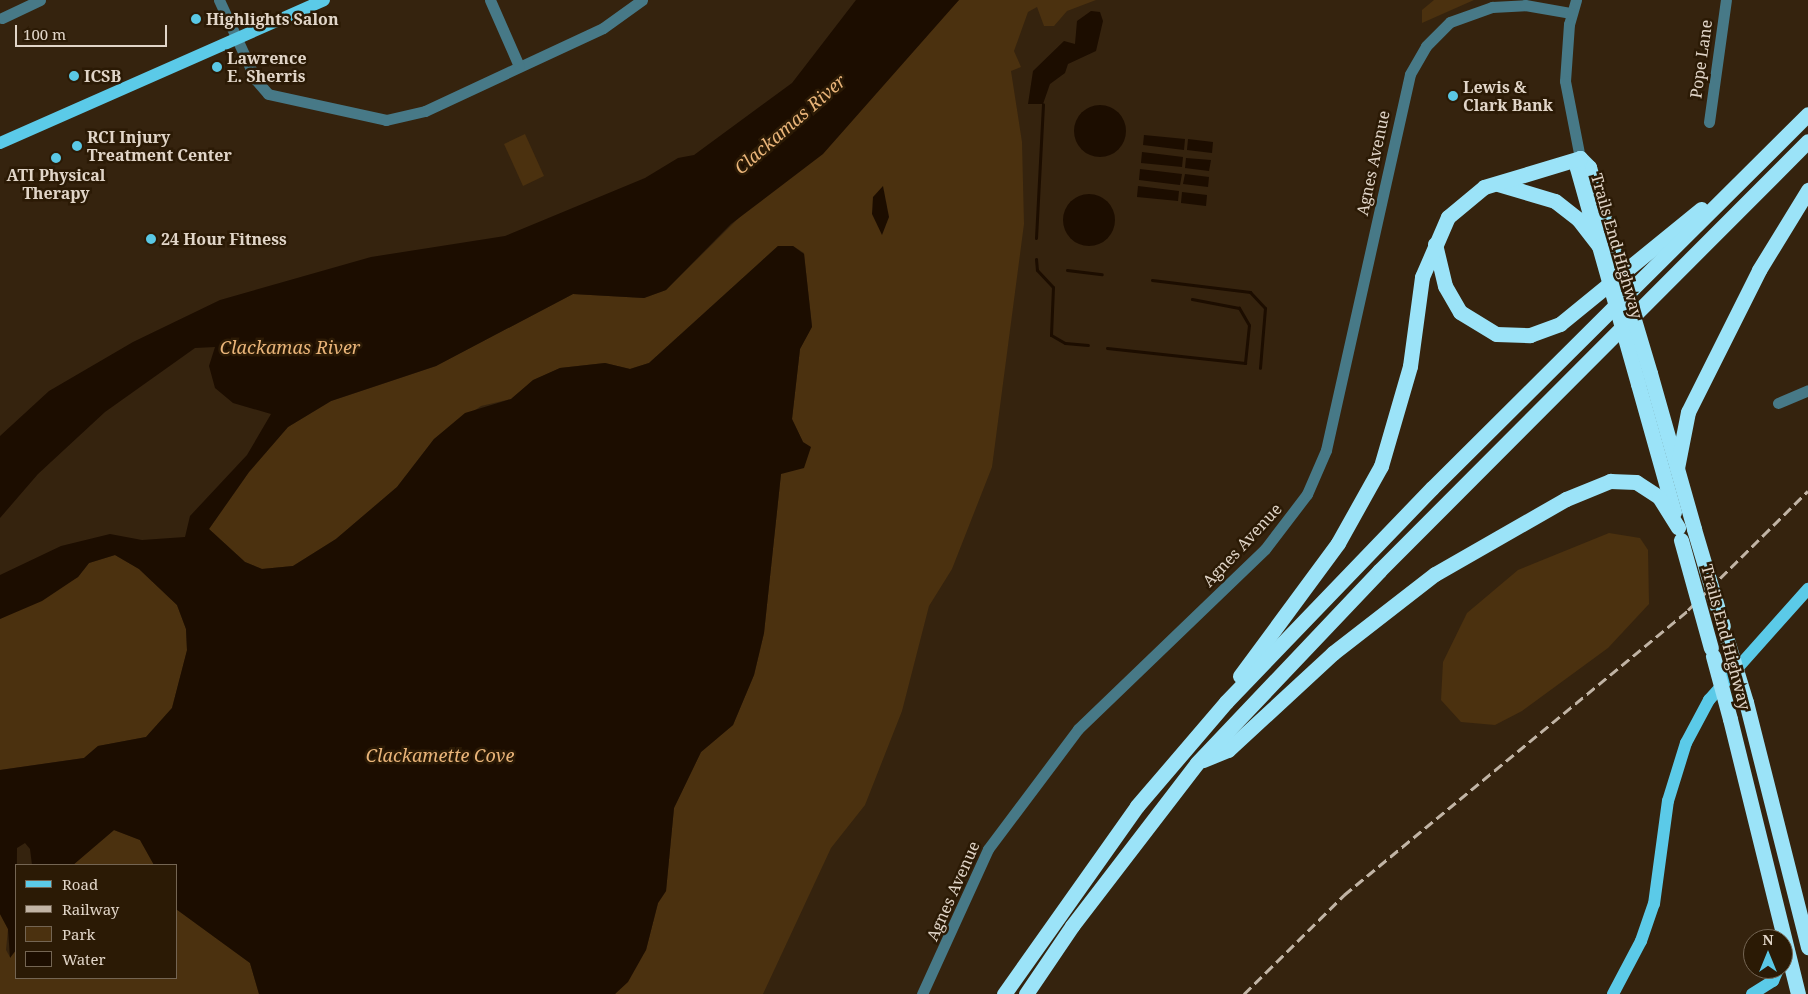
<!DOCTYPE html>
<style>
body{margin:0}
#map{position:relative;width:1808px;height:994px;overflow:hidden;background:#35230e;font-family:"Noto Serif",serif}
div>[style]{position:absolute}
.green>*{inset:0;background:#4b310f}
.water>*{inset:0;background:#1c0d00}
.round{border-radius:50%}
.stream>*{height:3px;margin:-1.5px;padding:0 1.5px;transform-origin:1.5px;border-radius:1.5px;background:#1c0d00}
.minor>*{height:11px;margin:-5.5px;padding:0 5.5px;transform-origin:5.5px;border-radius:5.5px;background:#477987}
.major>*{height:12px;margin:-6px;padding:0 6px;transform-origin:6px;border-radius:6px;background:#5bcae8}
.highway>*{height:15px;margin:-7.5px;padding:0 7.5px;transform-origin:7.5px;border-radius:7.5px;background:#9be3f8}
.rail>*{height:3px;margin-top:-1.5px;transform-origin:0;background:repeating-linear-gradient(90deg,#c1b4a5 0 10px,transparent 0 15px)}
.highway-bridge>*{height:15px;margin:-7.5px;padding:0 7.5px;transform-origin:7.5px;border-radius:7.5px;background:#9be3f8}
.dots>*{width:14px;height:14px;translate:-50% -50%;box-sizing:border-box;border:2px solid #2b1a05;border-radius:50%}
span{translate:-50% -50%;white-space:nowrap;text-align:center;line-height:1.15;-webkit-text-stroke:5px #2b1a05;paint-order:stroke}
.poi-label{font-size:16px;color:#e1d5c8;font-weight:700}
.left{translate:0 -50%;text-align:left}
.street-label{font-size:16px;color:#e1d5c8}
.water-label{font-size:18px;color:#e9b479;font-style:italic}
.legend{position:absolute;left:15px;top:864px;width:162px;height:115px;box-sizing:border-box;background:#2b1a05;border:1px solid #746553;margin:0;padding:6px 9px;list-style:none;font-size:15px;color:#e1d5c8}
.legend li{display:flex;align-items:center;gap:10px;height:25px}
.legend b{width:25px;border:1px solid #746553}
.north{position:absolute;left:1743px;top:929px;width:50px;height:50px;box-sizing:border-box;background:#2b1a05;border:1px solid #746553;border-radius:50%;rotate:0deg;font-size:14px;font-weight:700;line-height:20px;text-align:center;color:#e1d5c8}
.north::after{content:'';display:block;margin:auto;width:18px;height:22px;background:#5ac8e5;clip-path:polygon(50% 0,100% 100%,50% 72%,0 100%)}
.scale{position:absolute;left:15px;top:25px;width:152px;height:22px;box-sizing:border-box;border:2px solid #e1d5c8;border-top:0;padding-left:6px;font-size:15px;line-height:18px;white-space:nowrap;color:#e1d5c8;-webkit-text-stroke:4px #2b1a05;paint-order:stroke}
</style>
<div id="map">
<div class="green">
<div style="clip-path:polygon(959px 0,1096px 0,1067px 11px,1054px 26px,1044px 26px,1037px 7px,1028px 12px,1014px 51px,1021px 67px,1011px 71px,1022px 142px,1024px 224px,992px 467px,952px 569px,929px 606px,902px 711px,865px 805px,831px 848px,763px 994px,615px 994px,646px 950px,658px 903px,666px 891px,674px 808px,701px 752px,733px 725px,754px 675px,764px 633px,781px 474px,803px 442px,792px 419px,800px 349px,812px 326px,804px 253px,793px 246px,778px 246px,649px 363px,630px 369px,605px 363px,560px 368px,534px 380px,511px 399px,481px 406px,434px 439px,397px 487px,336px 539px,293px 566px,262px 569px,245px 562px,209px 529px,249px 472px,288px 427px,331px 401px,436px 366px,573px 294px,644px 298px,666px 290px)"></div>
<div style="clip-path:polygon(1434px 0,1474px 0,1422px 23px,1422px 10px)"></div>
<div style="clip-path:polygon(525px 134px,544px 176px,523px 186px,504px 144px)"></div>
<div style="clip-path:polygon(1609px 533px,1640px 538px,1648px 550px,1649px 604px,1608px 648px,1522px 711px,1495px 725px,1461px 722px,1441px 700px,1443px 662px,1467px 613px,1518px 570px)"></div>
<div style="clip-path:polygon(115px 555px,139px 569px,177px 605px,186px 629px,187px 651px,172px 708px,146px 737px,98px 746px,84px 758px,0 770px,0 619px,78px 577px,89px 563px)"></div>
<div style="clip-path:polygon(114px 830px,140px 840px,154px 865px,73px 865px)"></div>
<div style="clip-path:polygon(176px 909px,250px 963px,259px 994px,0 994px,0 914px,8px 929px,6px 950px,10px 957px,16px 950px,16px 978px,176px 978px)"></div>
</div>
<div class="water">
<div style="clip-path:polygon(856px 0,959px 0,823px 154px,731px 224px,666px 290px,644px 298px,573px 294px,436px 366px,331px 401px,288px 427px,249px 472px,209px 529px,245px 562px,262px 569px,293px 566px,336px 539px,397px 487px,434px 439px,465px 413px,511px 399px,533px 380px,560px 368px,605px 363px,630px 369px,649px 363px,778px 246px,793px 246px,804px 254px,812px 327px,800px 349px,792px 419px,803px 442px,811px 447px,804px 468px,781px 474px,764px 633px,754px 675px,733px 725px,701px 752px,674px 808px,666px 891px,658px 903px,646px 950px,628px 982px,615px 994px,259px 994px,250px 963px,176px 909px,176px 865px,154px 865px,140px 840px,114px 830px,73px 865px,32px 865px,30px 849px,25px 843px,17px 848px,16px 950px,10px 958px,8px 929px,0 914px,0 770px,84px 758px,98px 746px,146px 737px,172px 708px,187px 650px,186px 629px,177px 605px,139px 569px,115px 555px,89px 563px,78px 577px,42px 601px,0 619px,0 575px,61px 546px,110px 534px,142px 540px,185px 537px,190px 516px,247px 455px,271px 414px,233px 403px,215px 388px,209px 366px,215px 347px,195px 348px,105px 412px,38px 474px,0 518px,0 436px,49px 391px,133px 342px,220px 300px,371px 257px,505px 236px,645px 178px,678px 158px,694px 155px,792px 83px)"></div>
<div style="clip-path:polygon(1091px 11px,1100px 12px,1103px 21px,1096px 51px,1068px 64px,1065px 73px,1050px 84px,1043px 104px,1028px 104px,1033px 71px,1064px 41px,1075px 44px,1077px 21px)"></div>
<div class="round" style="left:1074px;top:105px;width:52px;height:52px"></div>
<div style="clip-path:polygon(1144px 135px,1185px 139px,1184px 150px,1143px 145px)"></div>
<div style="clip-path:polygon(1188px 139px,1213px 142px,1212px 153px,1187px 150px)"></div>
<div style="clip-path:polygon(1142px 152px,1183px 157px,1182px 167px,1141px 163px)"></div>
<div style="clip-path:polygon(1186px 158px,1211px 160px,1209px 171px,1185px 168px)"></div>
<div style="clip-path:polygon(1140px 169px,1182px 174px,1180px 185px,1139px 180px)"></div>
<div style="clip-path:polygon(1185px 174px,1209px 177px,1208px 187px,1183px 184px)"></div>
<div style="clip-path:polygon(883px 186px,889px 217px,882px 235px,872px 214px,873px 197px)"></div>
<div style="clip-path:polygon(1138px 186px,1179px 191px,1178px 201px,1137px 197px)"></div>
<div style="clip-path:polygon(1182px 192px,1207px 195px,1206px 206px,1181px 203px)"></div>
<div class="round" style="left:1063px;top:194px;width:52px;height:52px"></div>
</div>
<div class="stream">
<div style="left:1036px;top:238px;width:134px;rotate:-87deg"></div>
<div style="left:1036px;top:259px;width:11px;rotate:85deg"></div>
<div style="left:1037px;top:270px;width:23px;rotate:47deg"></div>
<div style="left:1053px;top:287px;width:48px;rotate:92.4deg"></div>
<div style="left:1051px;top:335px;width:16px;rotate:30deg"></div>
<div style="left:1065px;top:343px;width:23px;rotate:5deg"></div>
<div style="left:1067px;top:270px;width:35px;rotate:7deg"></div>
<div style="left:1152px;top:280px;width:99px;rotate:7deg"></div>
<div style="left:1250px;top:292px;width:22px;rotate:47deg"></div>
<div style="left:1265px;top:308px;width:60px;rotate:94.8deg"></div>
<div style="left:1107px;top:348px;width:139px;rotate:6.2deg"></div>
<div style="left:1245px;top:363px;width:38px;rotate:-84deg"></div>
<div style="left:1249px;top:325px;width:20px;rotate:-120deg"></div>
<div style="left:1239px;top:308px;width:48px;rotate:-169.2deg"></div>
</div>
<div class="minor">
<div style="left:219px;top:0;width:88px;rotate:65.2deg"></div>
<div style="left:256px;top:80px;width:18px;rotate:49deg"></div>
<div style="left:268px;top:94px;width:121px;rotate:12.4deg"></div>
<div style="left:386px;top:120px;width:40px;rotate:-13deg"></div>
<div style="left:425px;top:111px;width:196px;rotate:-25deg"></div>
<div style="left:603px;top:28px;width:48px;rotate:-35.7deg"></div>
<div style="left:490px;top:0;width:72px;rotate:66.3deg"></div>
<div style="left:1576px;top:0;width:25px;rotate:106deg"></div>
<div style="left:1569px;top:24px;width:57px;rotate:94deg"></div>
<div style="left:1565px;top:81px;width:78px;rotate:79deg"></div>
<div style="left:2px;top:18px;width:42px;rotate:-25.3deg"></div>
<div style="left:1709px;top:122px;width:123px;rotate:-82.1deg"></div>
<div style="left:1778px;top:403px;width:33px;rotate:-23deg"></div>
<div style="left:922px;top:994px;width:159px;rotate:-65.5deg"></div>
<div style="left:988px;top:849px;width:150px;rotate:-53.1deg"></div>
<div style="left:1078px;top:729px;width:260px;rotate:-43.9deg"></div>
<div style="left:1265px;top:549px;width:69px;rotate:-52.6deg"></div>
<div style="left:1307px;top:494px;width:48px;rotate:-66.6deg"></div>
<div style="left:1326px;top:450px;width:385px;rotate:-77.4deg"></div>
<div style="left:1410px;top:74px;width:32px;rotate:-60deg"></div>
<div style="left:1426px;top:46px;width:34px;rotate:-45deg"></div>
<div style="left:1450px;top:22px;width:45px;rotate:-19.7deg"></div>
<div style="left:1492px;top:7px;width:33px;rotate:-3deg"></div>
<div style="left:1525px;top:5px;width:47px;rotate:9.9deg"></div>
</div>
<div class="major">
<div style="left:0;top:143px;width:354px;rotate:-23.8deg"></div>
<div style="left:1613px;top:994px;width:60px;rotate:-62.2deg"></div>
<div style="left:1641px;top:941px;width:39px;rotate:-71deg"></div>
<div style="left:1654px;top:904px;width:104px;rotate:-82.3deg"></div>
<div style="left:1668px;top:801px;width:61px;rotate:-72.8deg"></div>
<div style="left:1686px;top:743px;width:49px;rotate:-61.9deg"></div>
<div style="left:1709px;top:700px;width:149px;rotate:-48.3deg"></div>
<div style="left:1752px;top:994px;width:25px;rotate:-32deg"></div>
<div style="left:1773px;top:981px;width:13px;rotate:-67deg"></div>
</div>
<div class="highway">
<div style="left:1580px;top:158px;width:13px;rotate:45deg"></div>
<div style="left:1589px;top:167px;width:100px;rotate:73.7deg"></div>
<div style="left:1580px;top:158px;width:10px;rotate:107deg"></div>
<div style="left:1577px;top:168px;width:74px;rotate:74.3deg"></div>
<div style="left:1498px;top:184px;width:59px;rotate:16.6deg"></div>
<div style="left:1555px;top:201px;width:29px;rotate:38deg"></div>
<div style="left:1578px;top:219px;width:34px;rotate:52deg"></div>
<div style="left:1435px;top:244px;width:43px;rotate:76.6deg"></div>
<div style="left:1445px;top:286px;width:30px;rotate:60deg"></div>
<div style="left:1460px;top:312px;width:42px;rotate:31.4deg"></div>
<div style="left:1496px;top:334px;width:34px;rotate:2deg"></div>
<div style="left:1530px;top:335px;width:32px;rotate:-20deg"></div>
<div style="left:1560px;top:324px;width:182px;rotate:-39.2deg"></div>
<div style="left:1650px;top:373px;width:162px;rotate:74.2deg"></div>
<div style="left:1638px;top:384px;width:133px;rotate:74.3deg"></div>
<div style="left:1677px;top:468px;width:57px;rotate:-78.9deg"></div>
<div style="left:1688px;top:412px;width:159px;rotate:-63.4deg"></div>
<div style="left:1759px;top:270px;width:94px;rotate:-58.5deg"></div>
<div style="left:1240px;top:676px;width:165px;rotate:-53.6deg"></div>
<div style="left:1338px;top:543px;width:88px;rotate:-60.8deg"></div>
<div style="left:1381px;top:466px;width:104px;rotate:-73.8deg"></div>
<div style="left:1410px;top:366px;width:90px;rotate:-82.3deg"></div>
<div style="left:1422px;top:277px;width:65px;rotate:-66.6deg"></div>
<div style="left:1448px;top:217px;width:47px;rotate:-39.8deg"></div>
<div style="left:1484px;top:187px;width:100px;rotate:-16.8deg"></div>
<div style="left:1746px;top:702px;width:253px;rotate:75.8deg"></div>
<div style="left:1730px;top:719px;width:283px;rotate:76.1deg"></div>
<div style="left:1203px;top:760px;width:27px;rotate:-22deg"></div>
<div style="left:1228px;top:750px;width:143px;rotate:-42.7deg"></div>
<div style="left:1333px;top:653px;width:129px;rotate:-37.8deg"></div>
<div style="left:1435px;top:574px;width:151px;rotate:-29.8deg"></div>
<div style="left:1566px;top:499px;width:48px;rotate:-22.2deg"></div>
<div style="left:1610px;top:481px;width:26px;rotate:2deg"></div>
<div style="left:1636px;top:482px;width:27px;rotate:33deg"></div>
<div style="left:1659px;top:497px;width:36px;rotate:58deg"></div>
<div style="left:1004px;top:994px;width:230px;rotate:-54.7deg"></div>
<div style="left:1137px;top:806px;width:137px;rotate:-49.4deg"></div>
<div style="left:1226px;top:702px;width:297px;rotate:-46.1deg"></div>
<div style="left:1432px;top:488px;width:530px;rotate:-44.85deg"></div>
<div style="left:1026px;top:994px;width:82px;rotate:-55.9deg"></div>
<div style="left:1072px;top:926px;width:205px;rotate:-52.5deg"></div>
<div style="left:1197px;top:763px;width:265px;rotate:-46.5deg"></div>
<div style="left:1379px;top:571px;width:607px;rotate:-45.07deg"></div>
</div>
<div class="rail">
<div style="left:1244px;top:994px;width:141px;rotate:-44.7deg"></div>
<div style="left:1344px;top:895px;width:447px;rotate:-39.6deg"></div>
<div style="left:1688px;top:610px;width:169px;rotate:-44.8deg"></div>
</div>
<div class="highway-bridge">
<div style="left:1599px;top:246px;width:143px;rotate:74.2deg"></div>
<div style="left:1617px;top:263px;width:115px;rotate:73.3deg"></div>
<div style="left:1694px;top:529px;width:101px;rotate:73.4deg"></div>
<div style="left:1681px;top:540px;width:112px;rotate:74.5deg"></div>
<div style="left:1727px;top:640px;width:65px;rotate:73deg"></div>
<div style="left:1713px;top:656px;width:65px;rotate:74.9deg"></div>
</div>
<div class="dots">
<div style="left:196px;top:19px;background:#5ac8e5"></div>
<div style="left:217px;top:67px;background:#5ac8e5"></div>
<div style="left:74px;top:76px;background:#5ac8e5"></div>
<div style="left:1453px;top:96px;background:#5ac8e5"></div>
<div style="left:77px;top:146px;background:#5ac8e5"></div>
<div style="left:56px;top:158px;background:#5ac8e5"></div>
<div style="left:151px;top:239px;background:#5ac8e5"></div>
</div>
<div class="poi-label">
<span class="left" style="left:206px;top:19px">Highlights Salon</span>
<span class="left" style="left:227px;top:67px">Lawrence<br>E. Sherris</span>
<span class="left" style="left:84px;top:76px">ICSB</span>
<span class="left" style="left:1463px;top:96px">Lewis &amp;<br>Clark Bank</span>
<span class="left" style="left:87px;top:146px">RCI Injury<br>Treatment Center</span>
<span style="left:56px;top:184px">ATI Physical<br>Therapy</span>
<span class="left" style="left:161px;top:239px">24 Hour Fitness</span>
</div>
<div class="street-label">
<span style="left:1701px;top:59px;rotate:-82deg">Pope Lane</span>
<span style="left:1373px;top:163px;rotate:-78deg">Agnes Avenue</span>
<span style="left:1617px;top:246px;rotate:74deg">Trails End Highway</span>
<span style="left:1242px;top:545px;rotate:-47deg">Agnes Avenue</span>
<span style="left:1726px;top:637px;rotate:75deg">Trails End Highway</span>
<span style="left:953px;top:891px;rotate:-66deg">Agnes Avenue</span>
</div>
<div class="water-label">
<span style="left:790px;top:124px;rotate:-41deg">Clackamas River</span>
<span style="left:290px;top:347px">Clackamas River</span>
<span style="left:440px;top:755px">Clackamette Cove</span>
</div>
<ul class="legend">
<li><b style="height:6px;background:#5bcae8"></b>Road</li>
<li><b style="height:6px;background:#c1b4a5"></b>Railway</li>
<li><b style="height:14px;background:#4b310f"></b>Park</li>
<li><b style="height:14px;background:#1c0d00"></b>Water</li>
</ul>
<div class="north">N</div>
<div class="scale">100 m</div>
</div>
